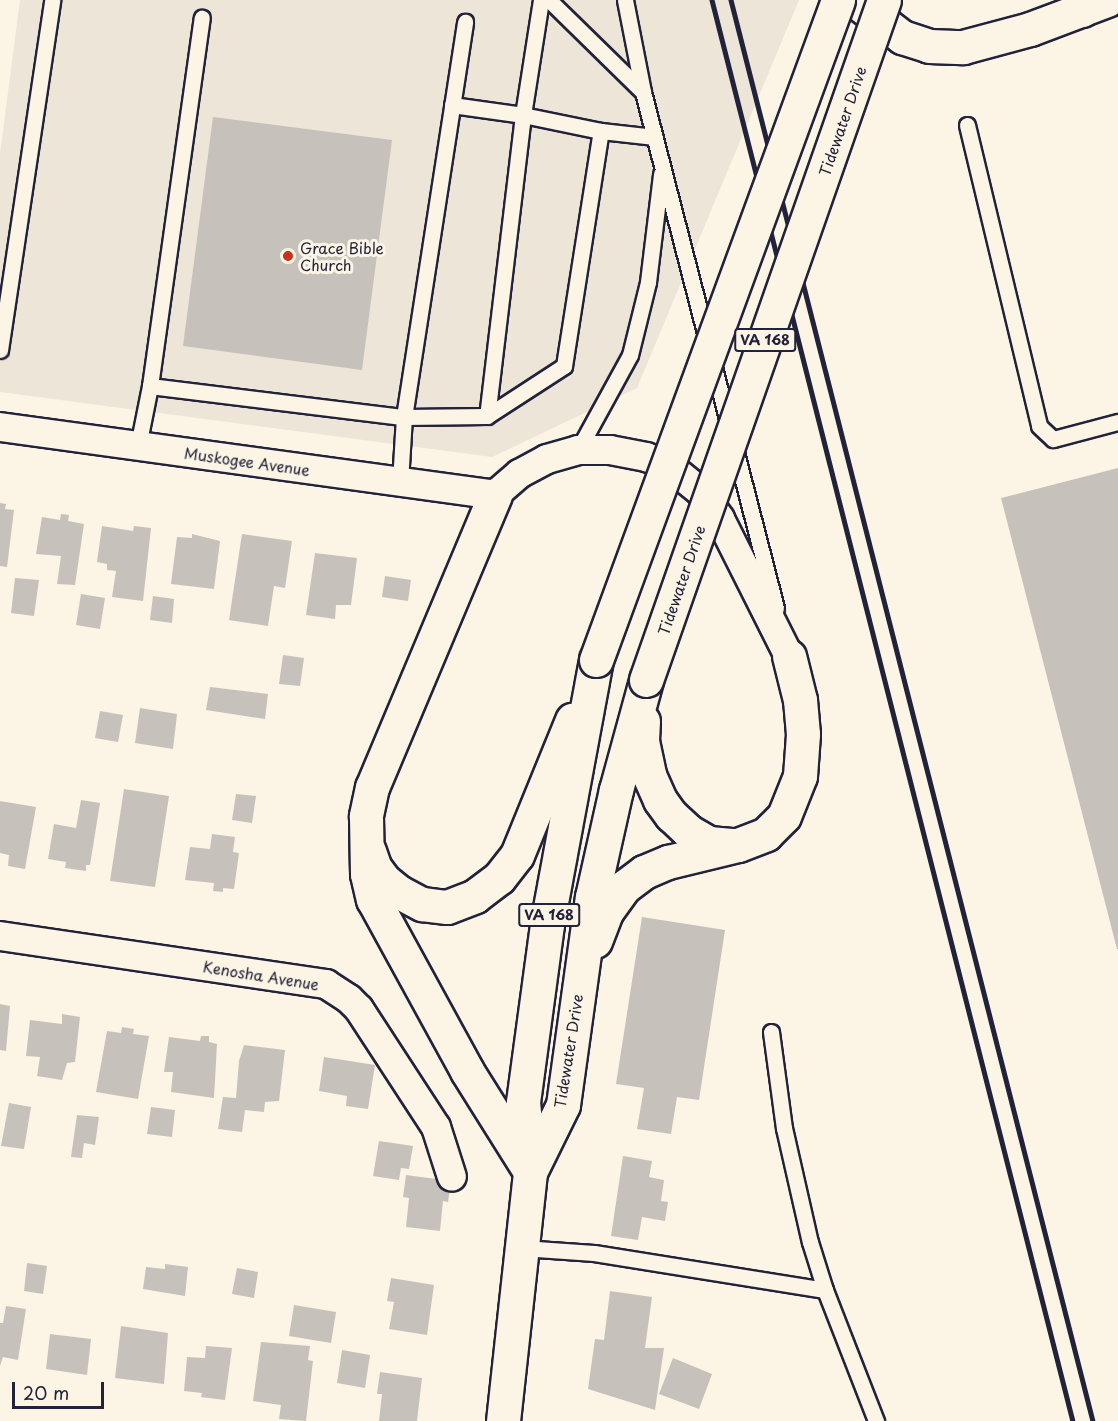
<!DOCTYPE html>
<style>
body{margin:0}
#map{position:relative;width:1118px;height:1421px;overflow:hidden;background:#fcf5e5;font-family:"Playpen Sans",sans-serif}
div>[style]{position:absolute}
.built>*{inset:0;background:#ece5d8}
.building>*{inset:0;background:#c6c1bb}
.roads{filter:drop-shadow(2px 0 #22223b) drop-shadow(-2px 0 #22223b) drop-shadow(0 2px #22223b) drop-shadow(0 -2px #22223b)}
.service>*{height:15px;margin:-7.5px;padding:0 7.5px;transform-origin:7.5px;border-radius:7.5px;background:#fcf5e5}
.minor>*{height:28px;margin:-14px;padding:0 14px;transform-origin:14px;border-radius:14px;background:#fcf5e5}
.tertiary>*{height:33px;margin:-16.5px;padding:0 16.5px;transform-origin:16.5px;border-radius:16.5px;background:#fcf5e5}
.trunk>*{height:33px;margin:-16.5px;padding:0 16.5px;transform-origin:16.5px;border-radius:16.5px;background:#fcf5e5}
.rail>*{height:4.5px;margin:-2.25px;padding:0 2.25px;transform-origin:2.25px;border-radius:2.25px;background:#22223b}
.bridges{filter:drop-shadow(2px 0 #22223b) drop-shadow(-2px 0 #22223b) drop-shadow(0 2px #22223b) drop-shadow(0 -2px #22223b)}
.trunk-bridge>*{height:33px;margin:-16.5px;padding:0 16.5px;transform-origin:16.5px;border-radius:16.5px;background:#fcf5e5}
.dots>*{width:16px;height:16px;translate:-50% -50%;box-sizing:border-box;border:3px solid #fcf5e5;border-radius:50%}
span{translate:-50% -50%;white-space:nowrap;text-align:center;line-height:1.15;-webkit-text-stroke:6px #fcf5e5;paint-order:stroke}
.shield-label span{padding:2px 4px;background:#fcf5e5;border:2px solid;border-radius:4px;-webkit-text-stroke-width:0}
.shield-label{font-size:14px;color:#22223b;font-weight:700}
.street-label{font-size:15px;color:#22223b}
.poi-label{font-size:15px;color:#22223b}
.left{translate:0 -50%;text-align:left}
.scale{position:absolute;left:12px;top:1382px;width:92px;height:27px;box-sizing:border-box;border:3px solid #22223b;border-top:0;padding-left:8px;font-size:18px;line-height:21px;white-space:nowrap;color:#22223b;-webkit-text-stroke:4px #fcf5e5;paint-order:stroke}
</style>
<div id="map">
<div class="built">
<div style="clip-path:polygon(20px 0,799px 0,637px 388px,492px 457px,0 392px,0 154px)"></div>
</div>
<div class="building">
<div style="clip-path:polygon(213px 117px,392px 140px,362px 370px,183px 346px)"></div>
<div style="clip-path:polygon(1118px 468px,1118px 949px,1117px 949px,1001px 498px)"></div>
<div style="clip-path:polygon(0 503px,6px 504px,5px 509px,14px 510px,7px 567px,0 566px)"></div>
<div style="clip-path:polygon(61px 514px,69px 515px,68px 521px,84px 524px,75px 585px,57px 584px,61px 556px,36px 554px,42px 517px,60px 520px)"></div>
<div style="clip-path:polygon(102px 526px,133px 531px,134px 526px,151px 528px,143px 601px,112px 597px,116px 571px,107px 570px,107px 564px,97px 562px)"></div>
<div style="clip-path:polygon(192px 534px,220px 541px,214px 589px,171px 584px,177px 537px,192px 538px)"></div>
<div style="clip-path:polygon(242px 534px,292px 541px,285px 588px,274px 586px,268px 626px,229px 620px)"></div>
<div style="clip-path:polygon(315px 553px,357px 558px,351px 605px,336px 605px,335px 619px,306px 615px)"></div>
<div style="clip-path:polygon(385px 576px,411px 580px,408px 601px,382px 597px)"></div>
<div style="clip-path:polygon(15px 578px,39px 580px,34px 616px,11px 613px)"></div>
<div style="clip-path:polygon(81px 594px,105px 598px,100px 629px,76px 625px)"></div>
<div style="clip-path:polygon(153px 596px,174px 599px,172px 623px,150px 620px)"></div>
<div style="clip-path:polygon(283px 655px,304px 658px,300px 686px,279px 684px)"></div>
<div style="clip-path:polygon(210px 687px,268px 694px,265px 719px,206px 710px)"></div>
<div style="clip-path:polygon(140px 708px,177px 714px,173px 749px,135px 743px)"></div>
<div style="clip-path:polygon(100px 711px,123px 715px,118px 742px,95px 738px)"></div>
<div style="clip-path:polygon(124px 789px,169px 796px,155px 887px,110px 881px)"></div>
<div style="clip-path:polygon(236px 794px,256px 796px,252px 823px,232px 820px)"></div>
<div style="clip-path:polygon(81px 800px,100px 803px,90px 865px,86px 865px,86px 871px,65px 868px,66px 862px,48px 859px,54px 824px,76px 828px)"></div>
<div style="clip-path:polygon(0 801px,36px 807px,25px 869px,8px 866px,9px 855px,0 853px)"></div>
<div style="clip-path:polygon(212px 834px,235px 837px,233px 852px,239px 853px,234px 889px,223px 888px,223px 892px,213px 891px,214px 883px,185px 880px,190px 847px,210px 849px)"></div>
<div style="clip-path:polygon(642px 917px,725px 930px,699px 1100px,677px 1097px,671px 1134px,637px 1129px,644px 1088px,616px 1084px)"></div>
<div style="clip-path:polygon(0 1004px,10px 1006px,6px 1051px,0 1050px)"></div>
<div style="clip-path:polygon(62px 1014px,80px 1017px,75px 1062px,67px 1063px,62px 1080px,37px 1076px,40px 1057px,26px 1056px,30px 1020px,62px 1024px)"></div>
<div style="clip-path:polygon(122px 1027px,134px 1029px,133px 1034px,149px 1036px,138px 1099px,96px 1092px,107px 1031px,121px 1033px)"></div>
<div style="clip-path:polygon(201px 1036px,209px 1036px,209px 1042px,217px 1044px,214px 1098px,171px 1092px,173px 1072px,164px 1072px,169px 1037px,200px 1041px)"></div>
<div style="clip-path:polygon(244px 1045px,285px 1050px,279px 1101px,265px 1102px,264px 1112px,245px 1110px,242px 1132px,218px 1129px,223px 1097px,236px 1098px,239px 1061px)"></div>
<div style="clip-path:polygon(324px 1057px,375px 1065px,368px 1109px,346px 1106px,347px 1096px,319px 1091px)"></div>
<div style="clip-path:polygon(9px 1103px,31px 1107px,24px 1149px,1px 1146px)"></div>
<div style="clip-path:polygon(151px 1107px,175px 1110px,172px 1137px,147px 1134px)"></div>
<div style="clip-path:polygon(77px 1115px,99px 1117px,95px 1145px,84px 1143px,82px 1158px,71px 1157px)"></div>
<div style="clip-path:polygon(379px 1141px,413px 1146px,409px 1169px,401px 1168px,399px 1180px,373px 1176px)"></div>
<div style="clip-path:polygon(623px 1156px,652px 1161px,649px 1177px,664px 1180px,661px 1201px,668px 1202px,665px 1221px,642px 1217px,638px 1240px,611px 1236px)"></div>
<div style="clip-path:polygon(406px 1175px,451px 1181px,448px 1202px,443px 1201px,440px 1231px,406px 1227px,409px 1198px,403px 1197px)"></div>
<div style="clip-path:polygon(27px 1263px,47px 1266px,43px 1294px,24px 1291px)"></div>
<div style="clip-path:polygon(165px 1264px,188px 1267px,185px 1296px,143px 1289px,146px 1267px,165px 1269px)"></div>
<div style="clip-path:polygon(237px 1268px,258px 1272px,254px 1298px,232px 1294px)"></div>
<div style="clip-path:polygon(391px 1278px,434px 1285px,427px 1335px,389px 1329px,394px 1302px,387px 1301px)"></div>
<div style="clip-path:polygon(610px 1291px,652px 1297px,645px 1348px,664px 1348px,655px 1410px,588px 1389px,595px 1339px,604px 1340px)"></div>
<div style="clip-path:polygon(294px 1305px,336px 1312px,331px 1343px,289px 1336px)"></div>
<div style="clip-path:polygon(6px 1306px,26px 1309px,18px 1360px,3px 1357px,0 1366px,0 1323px,3px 1323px)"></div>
<div style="clip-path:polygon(121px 1326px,168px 1333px,164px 1384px,115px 1378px)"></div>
<div style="clip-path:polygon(50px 1334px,91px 1339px,87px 1375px,46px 1369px)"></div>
<div style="clip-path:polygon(261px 1342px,310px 1346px,308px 1360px,313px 1361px,306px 1421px,279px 1419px,281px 1405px,253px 1401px)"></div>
<div style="clip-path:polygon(206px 1346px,232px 1348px,225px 1400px,201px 1397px,202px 1393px,184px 1391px,187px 1357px,205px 1358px)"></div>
<div style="clip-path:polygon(342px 1350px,370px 1355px,365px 1388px,337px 1383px)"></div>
<div style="clip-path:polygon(673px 1358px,712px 1374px,699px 1409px,659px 1394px)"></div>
<div style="clip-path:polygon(380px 1372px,422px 1378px,417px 1421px,379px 1421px,382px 1394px,377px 1394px)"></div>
</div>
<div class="roads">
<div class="service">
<div style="left:541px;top:0;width:116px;rotate:98.9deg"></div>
<div style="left:523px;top:115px;width:80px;rotate:11.6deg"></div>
<div style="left:601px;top:131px;width:54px;rotate:6.3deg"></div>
<div style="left:549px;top:0;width:132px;rotate:44.4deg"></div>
<div style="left:625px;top:0;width:94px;rotate:78.9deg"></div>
<div style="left:643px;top:92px;width:533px;rotate:75.55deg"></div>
<div style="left:452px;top:105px;width:72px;rotate:8deg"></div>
<div style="left:523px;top:115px;width:303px;rotate:96.8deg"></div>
<div style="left:967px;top:125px;width:309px;rotate:76.5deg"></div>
<div style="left:1039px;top:426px;width:19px;rotate:43deg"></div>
<div style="left:1053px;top:439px;width:67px;rotate:-14.7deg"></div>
<div style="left:0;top:350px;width:354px;rotate:-81.5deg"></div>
<div style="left:150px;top:386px;width:256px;rotate:7deg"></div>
<div style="left:404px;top:417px;width:83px;rotate:-0.7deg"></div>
<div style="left:487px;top:416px;width:92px;rotate:-33deg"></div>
<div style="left:564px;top:366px;width:238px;rotate:-81.1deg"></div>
<div style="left:138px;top:446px;width:61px;rotate:-78.7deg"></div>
<div style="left:150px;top:386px;width:372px;rotate:-82deg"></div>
<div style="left:578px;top:450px;width:108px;rotate:-61.3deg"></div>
<div style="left:630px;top:355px;width:75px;rotate:-76.1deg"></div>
<div style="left:648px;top:282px;width:109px;rotate:-83.1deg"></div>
<div style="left:400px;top:482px;width:65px;rotate:-86.5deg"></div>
<div style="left:404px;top:417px;width:400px;rotate:-81.2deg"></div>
<div style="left:771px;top:1032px;width:97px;rotate:82.3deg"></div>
<div style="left:784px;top:1128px;width:117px;rotate:77.2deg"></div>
<div style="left:810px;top:1242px;width:50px;rotate:72.6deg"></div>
<div style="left:522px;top:1248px;width:72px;rotate:4deg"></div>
<div style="left:594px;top:1253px;width:234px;rotate:9.1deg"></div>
<div style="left:825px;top:1290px;width:141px;rotate:68.7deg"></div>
</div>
<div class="minor">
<div style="left:0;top:427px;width:500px;rotate:7.8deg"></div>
<div style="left:495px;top:495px;width:32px;rotate:-41deg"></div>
<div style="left:519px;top:474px;width:32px;rotate:-28deg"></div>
<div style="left:547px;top:459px;width:32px;rotate:-16deg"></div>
<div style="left:578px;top:450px;width:32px"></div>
<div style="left:610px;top:450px;width:37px;rotate:11deg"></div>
<div style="left:646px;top:457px;width:25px;rotate:21deg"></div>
<div style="left:669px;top:466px;width:40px;rotate:39deg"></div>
<div style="left:700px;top:491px;width:34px;rotate:54deg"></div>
<div style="left:720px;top:519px;width:153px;rotate:63.3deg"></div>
<div style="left:0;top:936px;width:330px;rotate:8.4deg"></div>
<div style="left:326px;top:984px;width:27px;rotate:33deg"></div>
<div style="left:349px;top:999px;width:14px;rotate:45deg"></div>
<div style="left:359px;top:1009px;width:141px;rotate:56.9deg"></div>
<div style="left:436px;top:1127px;width:52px;rotate:72.3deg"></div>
</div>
<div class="tertiary">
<div style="left:854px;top:0;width:61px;rotate:37.6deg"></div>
<div style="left:902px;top:37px;width:28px;rotate:18deg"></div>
<div style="left:929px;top:46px;width:34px;rotate:2deg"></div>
<div style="left:963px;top:47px;width:69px;rotate:-15deg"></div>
<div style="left:1030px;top:29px;width:82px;rotate:-20.6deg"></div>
</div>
<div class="trunk">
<div style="left:1082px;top:10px;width:14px;rotate:-45deg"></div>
<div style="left:495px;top:495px;width:317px;rotate:112.8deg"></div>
<div style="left:372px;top:787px;width:30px;rotate:102deg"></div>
<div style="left:366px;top:816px;width:58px;rotate:89deg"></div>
<div style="left:367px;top:874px;width:26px;rotate:77deg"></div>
<div style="left:373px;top:899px;width:196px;rotate:61.3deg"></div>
<div style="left:467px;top:1071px;width:111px;rotate:57.9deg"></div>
<div style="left:643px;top:721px;width:20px;rotate:93deg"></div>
<div style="left:642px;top:741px;width:35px;rotate:78deg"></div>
<div style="left:649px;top:775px;width:27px;rotate:66deg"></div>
<div style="left:660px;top:800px;width:19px;rotate:54deg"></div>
<div style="left:671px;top:815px;width:23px;rotate:43deg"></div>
<div style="left:688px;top:831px;width:24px;rotate:30deg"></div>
<div style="left:709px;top:843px;width:25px;rotate:5deg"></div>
<div style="left:369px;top:851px;width:18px;rotate:71deg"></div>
<div style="left:375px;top:868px;width:15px;rotate:53deg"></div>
<div style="left:384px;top:880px;width:19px;rotate:39deg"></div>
<div style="left:399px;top:892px;width:26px;rotate:28deg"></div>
<div style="left:422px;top:904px;width:25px;rotate:7deg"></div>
<div style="left:447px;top:907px;width:30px;rotate:-21deg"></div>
<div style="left:475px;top:896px;width:30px;rotate:-37deg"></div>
<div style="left:499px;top:878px;width:29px;rotate:-52deg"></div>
<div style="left:517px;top:855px;width:146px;rotate:-67.8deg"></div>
<div style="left:595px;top:941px;width:31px;rotate:-69deg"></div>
<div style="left:606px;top:912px;width:31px;rotate:-54deg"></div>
<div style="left:624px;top:887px;width:25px;rotate:-37deg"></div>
<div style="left:644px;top:872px;width:26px;rotate:-23deg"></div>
<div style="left:668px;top:862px;width:72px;rotate:-13.7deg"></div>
<div style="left:738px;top:845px;width:30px;rotate:-21deg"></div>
<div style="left:766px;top:834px;width:25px;rotate:-45deg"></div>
<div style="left:784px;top:816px;width:43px;rotate:-68.2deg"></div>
<div style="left:800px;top:776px;width:42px;rotate:-85.9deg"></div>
<div style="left:803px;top:734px;width:34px;rotate:-95deg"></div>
<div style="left:800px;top:700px;width:45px;rotate:-104deg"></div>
<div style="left:530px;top:1172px;width:75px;rotate:-63.8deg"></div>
<div style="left:563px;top:1105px;width:210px;rotate:-82.1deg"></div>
<div style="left:592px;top:897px;width:110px;rotate:-77.4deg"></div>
<div style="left:616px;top:790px;width:114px;rotate:-74.7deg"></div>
<div style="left:503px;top:1421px;width:250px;rotate:-83.8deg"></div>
<div style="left:530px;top:1172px;width:70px;rotate:-95.7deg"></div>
<div style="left:523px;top:1102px;width:180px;rotate:-82.3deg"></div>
<div style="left:547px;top:924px;width:269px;rotate:-79.5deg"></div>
</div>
</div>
<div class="rail">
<div style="left:712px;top:0;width:1466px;rotate:75.75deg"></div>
<div style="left:731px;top:0;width:1466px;rotate:75.71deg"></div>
</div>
<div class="bridges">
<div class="trunk-bridge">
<div style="left:596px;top:660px;width:703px;rotate:-69.86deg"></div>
<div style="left:646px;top:680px;width:720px;rotate:-70.71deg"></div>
</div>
</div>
<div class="dots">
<div style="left:288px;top:256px;background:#c8321e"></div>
</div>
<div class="shield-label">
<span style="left:765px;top:340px">VA 168</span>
<span style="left:549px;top:915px">VA 168</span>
</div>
<div class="street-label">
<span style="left:842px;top:121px;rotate:-71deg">Tidewater Drive</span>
<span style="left:247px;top:461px;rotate:8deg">Muskogee Avenue</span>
<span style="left:681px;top:580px;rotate:-71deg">Tidewater Drive</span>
<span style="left:261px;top:975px;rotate:9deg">Kenosha Avenue</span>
<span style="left:568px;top:1051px;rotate:-81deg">Tidewater Drive</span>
</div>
<div class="poi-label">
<span class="left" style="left:300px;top:256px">Grace Bible<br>Church</span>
</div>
<div class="scale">20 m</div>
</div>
